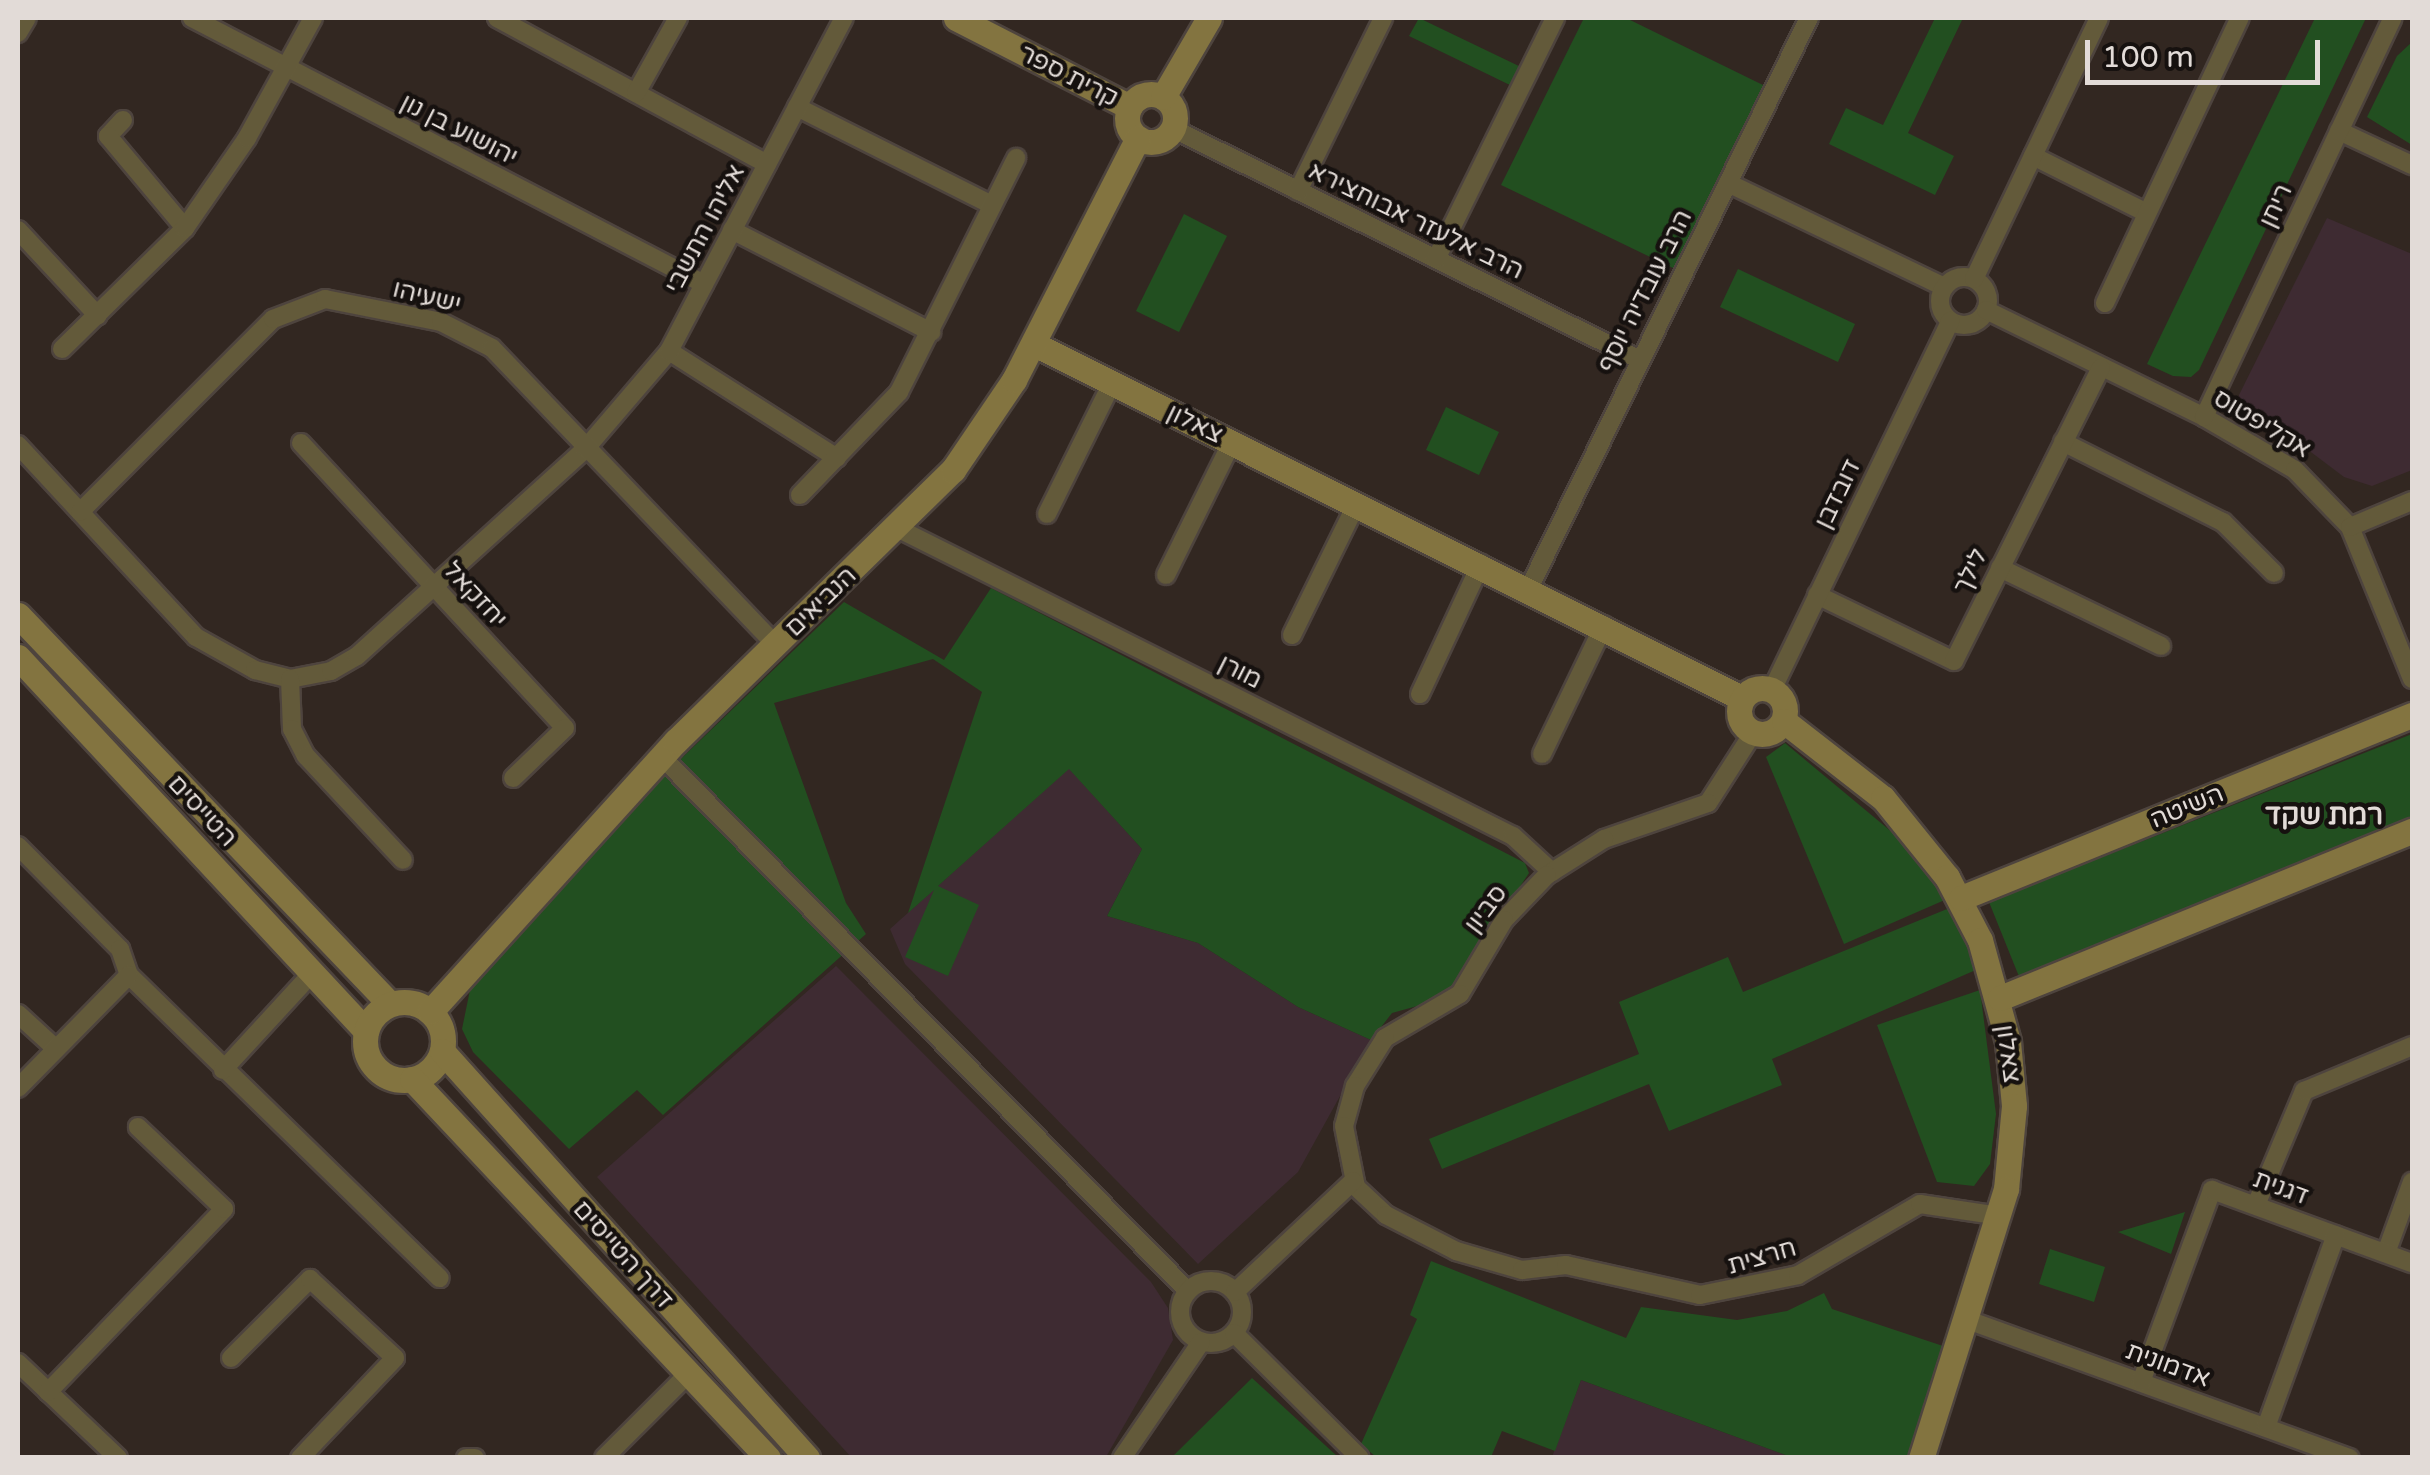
<!DOCTYPE html>
<meta charset="utf-8">
<style>
body{margin:0}
#map{position:relative;width:2430px;height:1475px;overflow:hidden;background:#322721;font-family:"Varela Round",Heebo,sans-serif}
div>[style]{position:absolute}
.education>*{inset:0;background:#3e2b32}
.green>*{inset:0;background:#224f20}
.roads{filter:drop-shadow(2px 0 #4e443e) drop-shadow(-2px 0 #4e443e) drop-shadow(0 2px #4e443e) drop-shadow(0 -2px #4e443e)}
.street>*{height:18px;margin:-9px;padding:0 9px;transform-origin:9px;border-radius:9px;background:#635a3a}
.street>.ring{margin:-9px;padding:0;box-sizing:content-box;background:none;border:18px solid #635a3a;border-radius:50%}
.secondary>*{height:25px;margin:-12.5px;padding:0 12.5px;transform-origin:12.5px;border-radius:12.5px;background:#837440}
.secondary>.ring{margin:-12.5px;padding:0;box-sizing:content-box;background:none;border:25px solid #837440;border-radius:50%}
span{translate:-50% -50%;white-space:nowrap;text-align:center;line-height:1.15;-webkit-text-stroke:9px #16110f;paint-order:stroke}
.street-label{font-size:25px;color:#e2dbd7}
.neighbourhood-label{font-size:28px;color:#e2dbd7;font-weight:700}
.frame{position:absolute;inset:0;border:20px solid #e2dbd7;pointer-events:none}
.scale{position:absolute;left:2085px;top:40px;width:235px;height:45px;box-sizing:border-box;border:5px solid #e2dbd7;border-top:0;padding-left:12px;font-size:30px;line-height:35px;white-space:nowrap;color:#e2dbd7;-webkit-text-stroke:8px #16110f;paint-order:stroke}
</style>
<div id="map">
<div class="education">
<div style="clip-path:polygon(2327px 218px,2412px 254px,2412px 470px,2372px 486px,2344px 477px,2238px 397px)"></div>
<div style="clip-path:polygon(1069px 768px,1142px 849px,1107px 916px,1198px 943px,1298px 1007px,1371px 1040px,1298px 1172px,1198px 1264px,905px 964px,890px 929px)"></div>
<div style="clip-path:polygon(836px 966px,1151px 1282px,1168px 1308px,1173px 1340px,1106px 1457px,851px 1457px,597px 1177px)"></div>
<div style="clip-path:polygon(1581px 1380px,1791px 1457px,1552px 1457px)"></div>
</div>
<div class="green">
<div style="clip-path:polygon(1419px 18px,1523px 68px,1514px 87px,1409px 36px)"></div>
<div style="clip-path:polygon(1584px 18px,1626px 18px,1765px 86px,1675px 269px,1501px 185px)"></div>
<div style="clip-path:polygon(1935px 18px,1963px 18px,1908px 133px,1954px 156px,1935px 195px,1829px 144px,1846px 108px,1883px 125px)"></div>
<div style="clip-path:polygon(2315px 18px,2366px 18px,2199px 370px,2191px 377px,2173px 376px,2147px 364px)"></div>
<div style="clip-path:polygon(2412px 42px,2412px 145px,2367px 117px,2397px 56px)"></div>
<div style="clip-path:polygon(1184px 214px,1227px 236px,1179px 332px,1136px 311px)"></div>
<div style="clip-path:polygon(1738px 269px,1855px 324px,1838px 362px,1720px 307px)"></div>
<div style="clip-path:polygon(1446px 407px,1499px 432px,1479px 475px,1426px 450px)"></div>
<div style="clip-path:polygon(991px 588px,1525px 863px,1529px 873px,1446px 998px,1392px 1013px,1371px 1040px,1298px 1007px,1198px 943px,1107px 916px,1142px 849px,1069px 769px,938px 886px,979px 905px,948px 976px,905px 957px,934px 890px,908px 913px,982px 692px,933px 659px,774px 703px,846px 903px,866px 934px,663px 1115px,637px 1090px,569px 1149px,473px 1052px,462px 1029px,470px 990px,661px 778px,844px 602px,944px 660px)"></div>
<div style="clip-path:polygon(2412px 734px,2412px 820px,2020px 979px,1989px 902px)"></div>
<div style="clip-path:polygon(1785px 743px,1905px 843px,1947px 899px,1844px 944px,1766px 757px)"></div>
<div style="clip-path:polygon(1952px 907px,1978px 969px,1772px 1059px,1782px 1085px,1669px 1131px,1649px 1084px,1442px 1169px,1429px 1139px,1639px 1054px,1619px 1002px,1728px 957px,1743px 992px)"></div>
<div style="clip-path:polygon(1980px 990px,1996px 1114px,1990px 1164px,1974px 1186px,1937px 1182px,1877px 1025px)"></div>
<div style="clip-path:polygon(2185px 1212px,2171px 1254px,2118px 1232px)"></div>
<div style="clip-path:polygon(2050px 1249px,2105px 1267px,2094px 1302px,2039px 1284px)"></div>
<div style="clip-path:polygon(1431px 1261px,1626px 1338px,1641px 1307px,1737px 1320px,1787px 1311px,1824px 1293px,1832px 1309px,1943px 1346px,1910px 1457px,1791px 1457px,1581px 1380px,1555px 1451px,1502px 1431px,1491px 1457px,1376px 1457px,1361px 1444px,1417px 1319px,1410px 1315px)"></div>
<div style="clip-path:polygon(1252px 1378px,1338px 1457px,1172px 1457px)"></div>
</div>
<div class="roads">
<div class="street">
<div style="left:192px;top:18px;width:577px;rotate:27.45deg"></div>
<div style="left:497px;top:18px;width:307px;rotate:28.4deg"></div>
<div style="left:18px;top:33px;width:17px;rotate:-59deg"></div>
<div style="left:636px;top:93px;width:86px;rotate:-60.8deg"></div>
<div style="left:797px;top:107px;width:218px;rotate:26.7deg"></div>
<div style="left:123px;top:120px;width:22px;rotate:133deg"></div>
<div style="left:108px;top:136px;width:120px;rotate:50.1deg"></div>
<div style="left:1172px;top:128px;width:520px;rotate:26.37deg"></div>
<div style="left:2339px;top:131px;width:81px;rotate:25deg"></div>
<div style="left:2033px;top:156px;width:127px;rotate:26.6deg"></div>
<div style="left:1728px;top:183px;width:240px;rotate:25.7deg"></div>
<div style="left:1298px;top:191px;width:193px;rotate:-63.8deg"></div>
<div style="left:18px;top:230px;width:117px;rotate:47.1deg"></div>
<div style="left:732px;top:230px;width:224px;rotate:27.1deg"></div>
<div style="left:1436px;top:259px;width:269px;rotate:-63.7deg"></div>
<div class="ring" style="left:1940px;top:277px;width:30px;height:30px"></div>
<div style="left:1974px;top:279px;width:289px;rotate:-64.4deg"></div>
<div style="left:2105px;top:303px;width:315px;rotate:-64.7deg"></div>
<div style="left:1986px;top:310px;width:243px;rotate:26.1deg"></div>
<div style="left:2204px;top:417px;width:105px;rotate:30.2deg"></div>
<div style="left:2295px;top:470px;width:79px;rotate:46deg"></div>
<div style="left:2350px;top:527px;width:164px;rotate:67.8deg"></div>
<div style="left:62px;top:349px;width:173px;rotate:-44.5deg"></div>
<div style="left:185px;top:228px;width:109px;rotate:-55.4deg"></div>
<div style="left:247px;top:138px;width:137px;rotate:-61.2deg"></div>
<div style="left:669px;top:351px;width:199px;rotate:32.5deg"></div>
<div style="left:2204px;top:417px;width:441px;rotate:-64.7deg"></div>
<div style="left:2063px;top:442px;width:179px;rotate:26.6deg"></div>
<div style="left:2223px;top:522px;width:72px;rotate:45deg"></div>
<div style="left:301px;top:443px;width:388px;rotate:47.2deg"></div>
<div style="left:565px;top:728px;width:72px;rotate:136.1deg"></div>
<div style="left:18px;top:445px;width:262px;rotate:47.2deg"></div>
<div style="left:196px;top:637px;width:68px;rotate:29.2deg"></div>
<div style="left:255px;top:670px;width:36px;rotate:14deg"></div>
<div style="left:290px;top:679px;width:42px;rotate:-11deg"></div>
<div style="left:331px;top:671px;width:30px;rotate:-30deg"></div>
<div style="left:357px;top:656px;width:309px;rotate:-42.2deg"></div>
<div style="left:586px;top:448px;width:128px;rotate:-49.4deg"></div>
<div style="left:669px;top:351px;width:376px;rotate:-62.3deg"></div>
<div style="left:800px;top:495px;width:143px;rotate:-46.1deg"></div>
<div style="left:899px;top:392px;width:262px;rotate:-63.4deg"></div>
<div style="left:80px;top:512px;width:273px;rotate:-45deg"></div>
<div style="left:273px;top:319px;width:56px;rotate:-21deg"></div>
<div style="left:325px;top:299px;width:118px;rotate:11.2deg"></div>
<div style="left:441px;top:322px;width:57px;rotate:27deg"></div>
<div style="left:492px;top:348px;width:411px;rotate:46.3deg"></div>
<div style="left:1047px;top:514px;width:146px;rotate:-63.6deg"></div>
<div style="left:2350px;top:527px;width:67px;rotate:-22.8deg"></div>
<div style="left:897px;top:528px;width:689px;rotate:26.57deg"></div>
<div style="left:1513px;top:836px;width:53px;rotate:42.7deg"></div>
<div style="left:2000px;top:568px;width:179px;rotate:25.8deg"></div>
<div style="left:1166px;top:575px;width:148px;rotate:-63.6deg"></div>
<div style="left:1529px;top:588px;width:635px;rotate:-63.84deg"></div>
<div style="left:1817px;top:595px;width:152px;rotate:25.7deg"></div>
<div style="left:1954px;top:661px;width:328px;rotate:-63.4deg"></div>
<div style="left:1292px;top:635px;width:147px;rotate:-63.8deg"></div>
<div style="left:290px;top:679px;width:50px;rotate:87.7deg"></div>
<div style="left:292px;top:729px;width:30px;rotate:63deg"></div>
<div style="left:306px;top:756px;width:142px;rotate:47deg"></div>
<div style="left:1772px;top:690px;width:410px;rotate:-64.2deg"></div>
<div style="left:1420px;top:694px;width:144px;rotate:-64.9deg"></div>
<div style="left:1753px;top:733px;width:83px;rotate:122.7deg"></div>
<div style="left:1708px;top:803px;width:110px;rotate:160.9deg"></div>
<div style="left:1604px;top:839px;width:67px;rotate:147.7deg"></div>
<div style="left:1547px;top:875px;width:62px;rotate:133.7deg"></div>
<div style="left:1504px;top:920px;width:86px;rotate:120.7deg"></div>
<div style="left:1460px;top:994px;width:87px;rotate:149.6deg"></div>
<div style="left:1385px;top:1038px;width:57px;rotate:122deg"></div>
<div style="left:1355px;top:1086px;width:41px;rotate:105.4deg"></div>
<div style="left:1344px;top:1126px;width:62px;rotate:78.9deg"></div>
<div style="left:1356px;top:1187px;width:41px;rotate:43deg"></div>
<div style="left:1386px;top:1215px;width:79px;rotate:27.2deg"></div>
<div style="left:1456px;top:1251px;width:69px;rotate:16.1deg"></div>
<div style="left:1522px;top:1270px;width:44px;rotate:-6.5deg"></div>
<div style="left:1566px;top:1265px;width:137px;rotate:12.6deg"></div>
<div style="left:1700px;top:1295px;width:100px;rotate:-11.5deg"></div>
<div style="left:1798px;top:1275px;width:141px;rotate:-30.2deg"></div>
<div style="left:1920px;top:1204px;width:80px;rotate:8.6deg"></div>
<div style="left:1542px;top:754px;width:143px;rotate:-64.3deg"></div>
<div style="left:661px;top:756px;width:751px;rotate:45.43deg"></div>
<div style="left:18px;top:846px;width:145px;rotate:45.3deg"></div>
<div style="left:120px;top:949px;width:28px;rotate:71deg"></div>
<div style="left:129px;top:975px;width:434px;rotate:44.3deg"></div>
<div style="left:18px;top:1014px;width:49px;rotate:42.5deg"></div>
<div style="left:223px;top:1070px;width:134px;rotate:-47.4deg"></div>
<div style="left:18px;top:1088px;width:158px;rotate:-45.5deg"></div>
<div style="left:2256px;top:1205px;width:124px;rotate:-67.2deg"></div>
<div style="left:2304px;top:1091px;width:117px;rotate:-22.6deg"></div>
<div style="left:2386px;top:1253px;width:76px;rotate:-69.9deg"></div>
<div class="ring" style="left:1180px;top:1281px;width:44px;height:44px"></div>
<div style="left:1235px;top:1292px;width:162px;rotate:-43.2deg"></div>
<div style="left:1968px;top:1320px;width:406px;rotate:19.9deg"></div>
<div style="left:1234px;top:1333px;width:177px;rotate:44.8deg"></div>
<div style="left:231px;top:1358px;width:112px;rotate:-45deg"></div>
<div style="left:310px;top:1279px;width:116px;rotate:42.9deg"></div>
<div style="left:395px;top:1358px;width:138px;rotate:133.5deg"></div>
<div style="left:18px;top:1363px;width:138px;rotate:43.5deg"></div>
<div style="left:2141px;top:1382px;width:205px;rotate:-69.7deg"></div>
<div style="left:2212px;top:1190px;width:213px;rotate:20.1deg"></div>
<div style="left:48px;top:1392px;width:254px;rotate:-46.1deg"></div>
<div style="left:224px;top:1209px;width:119px;rotate:-136.4deg"></div>
<div style="left:2266px;top:1427px;width:204px;rotate:-70deg"></div>
<div style="left:466px;top:1458px;width:9px"></div>
<div style="left:604px;top:1458px;width:120px;rotate:-45deg"></div>
<div style="left:1122px;top:1458px;width:140px;rotate:-55.7deg"></div>
</div>
<div class="secondary">
<div style="left:956px;top:18px;width:195px;rotate:27.1deg"></div>
<div class="ring" style="left:1127px;top:94px;width:23px;height:23px"></div>
<div style="left:1163px;top:97px;width:91px;rotate:-59.8deg"></div>
<div style="left:1034px;top:344px;width:792px;rotate:26.57deg"></div>
<div style="left:18px;top:615px;width:538px;rotate:46.28deg"></div>
<div style="left:18px;top:657px;width:511px;rotate:47.06deg"></div>
<div class="ring" style="left:1739px;top:688px;width:21px;height:21px"></div>
<div style="left:1784px;top:721px;width:125px;rotate:37.9deg"></div>
<div style="left:1883px;top:798px;width:102px;rotate:51deg"></div>
<div style="left:1947px;top:877px;width:71px;rotate:62.4deg"></div>
<div style="left:1980px;top:940px;width:106px;rotate:74.6deg"></div>
<div style="left:2008px;top:1042px;width:64px;rotate:84.6deg"></div>
<div style="left:2014px;top:1106px;width:83px;rotate:95.5deg"></div>
<div style="left:2006px;top:1189px;width:282px;rotate:107.5deg"></div>
<div style="left:1961px;top:898px;width:487px;rotate:-22.1deg"></div>
<div style="left:2000px;top:998px;width:445px;rotate:-22.1deg"></div>
<div class="ring" style="left:365px;top:1002px;width:53px;height:53px"></div>
<div style="left:430px;top:1012px;width:366px;rotate:-47.8deg"></div>
<div style="left:676px;top:741px;width:388px;rotate:-44.4deg"></div>
<div style="left:953px;top:470px;width:109px;rotate:-55.9deg"></div>
<div style="left:1014px;top:380px;width:272px;rotate:-62.9deg"></div>
<div style="left:442px;top:1051px;width:547px;rotate:48.11deg"></div>
<div style="left:412px;top:1079px;width:520px;rotate:46.79deg"></div>
</div>
</div>
<div class="street-label">
<span style="left:1069px;top:76px;rotate:27deg">קרית ספר</span>
<span style="left:459px;top:130px;rotate:27deg">יהושוע בן נון</span>
<span style="left:2276px;top:206px;rotate:-65deg">ריחן</span>
<span style="left:1416px;top:221px;rotate:26deg">הרב אלעזר אבוחצירא</span>
<span style="left:705px;top:229px;rotate:-62deg">אליהו התשבי</span>
<span style="left:1645px;top:291px;rotate:-63deg">הרב עובדיה יוסף</span>
<span style="left:427px;top:297px;rotate:14deg">ישעיהו</span>
<span style="left:1195px;top:424px;rotate:26deg">צאלון</span>
<span style="left:2262px;top:424px;rotate:31deg">אקליפטוס</span>
<span style="left:1838px;top:494px;rotate:-64deg">דובדבן</span>
<span style="left:1971px;top:571px;rotate:-64deg">לילך</span>
<span style="left:475px;top:595px;rotate:47deg">יחזקאל</span>
<span style="left:821px;top:602px;rotate:-44deg">הנביאים</span>
<span style="left:1240px;top:672px;rotate:27deg">מורן</span>
<span style="left:2187px;top:807px;rotate:-22deg">השיטה</span>
<span style="left:202px;top:811px;rotate:47deg">הטייסים</span>
<span style="left:1486px;top:909px;rotate:-53deg">סביון</span>
<span style="left:2008px;top:1054px;rotate:82deg">צאלון</span>
<span style="left:2281px;top:1188px;rotate:20deg">דגנית</span>
<span style="left:623px;top:1255px;rotate:48deg">דרך הטייסים</span>
<span style="left:1762px;top:1257px;rotate:-16deg">חרצית</span>
<span style="left:2168px;top:1365px;rotate:20deg">אדמונית</span>
</div>
<div class="neighbourhood-label">
<span style="left:2324px;top:815px">רמת שקד</span>
</div>
<div class="frame"></div>
<div class="scale">100 m</div>
</div>
